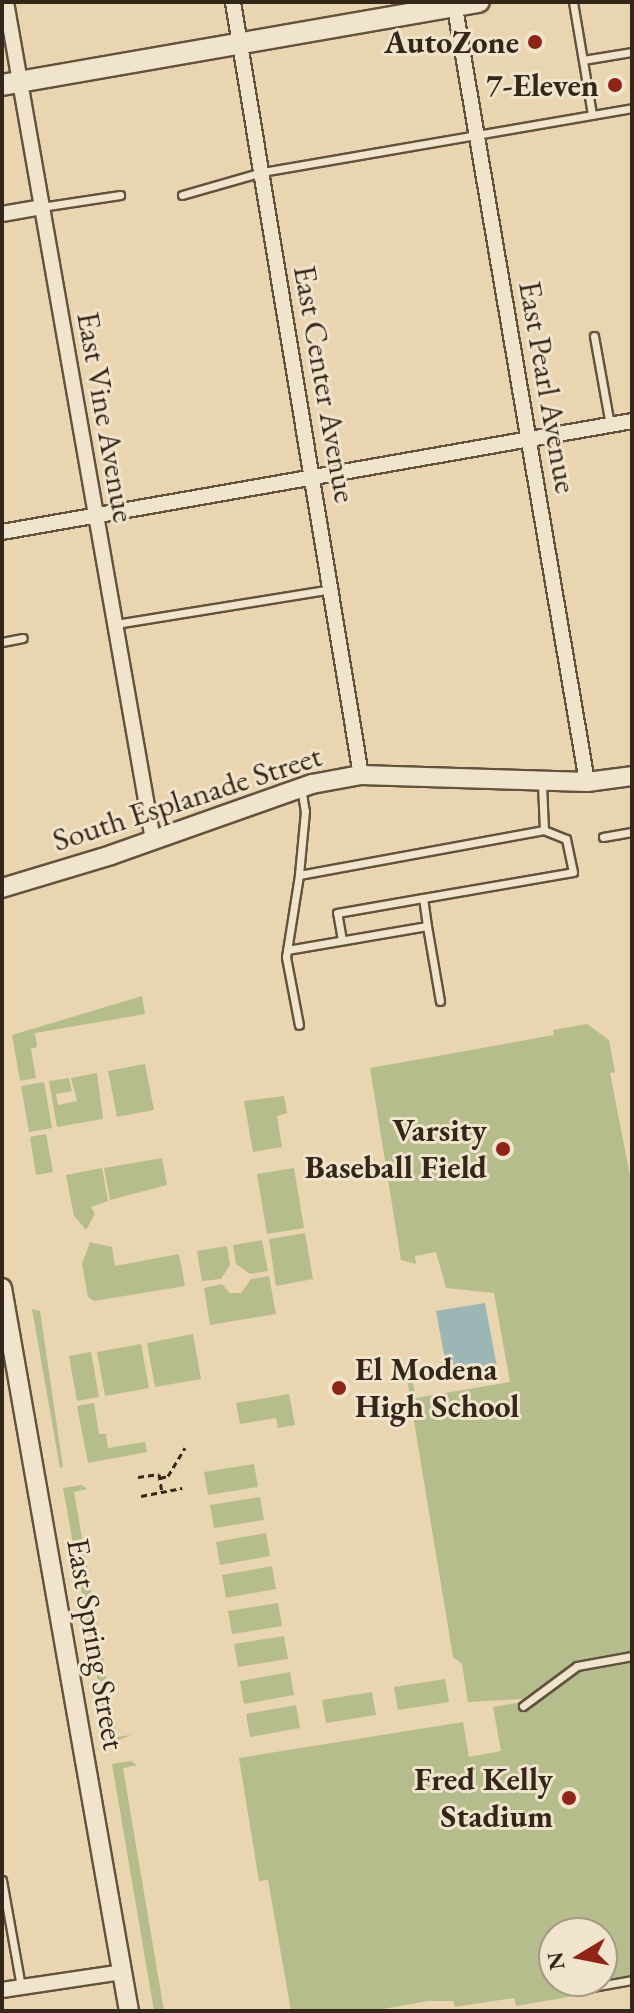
<!DOCTYPE html>
<style>
body{margin:0}
#map{position:relative;width:634px;height:2013px;overflow:hidden;background:#ead5b1;font-family:"EB Garamond",serif}
div>[style]{position:absolute}
.green>*{inset:0;background:#b6bd8c}
.water>*{inset:0;background:#9cb6b6}
.path>*{height:3px;margin-top:-1.5px;transform-origin:0;background:repeating-linear-gradient(90deg,#342618 0 6px,transparent 0 10px)}
.roads{filter:drop-shadow(2px 0 #62523e) drop-shadow(-2px 0 #62523e) drop-shadow(0 2px #62523e) drop-shadow(0 -2px #62523e)}
.service>*{height:7px;margin:-3.5px;padding:0 3.5px;transform-origin:3.5px;border-radius:3.5px;background:#f1e4cc}
.minor>*{height:14px;margin:-7px;padding:0 7px;transform-origin:7px;border-radius:7px;background:#f1e4cc}
.tertiary>*{height:18px;margin:-9px;padding:0 9px;transform-origin:9px;border-radius:9px;background:#f1e4cc}
.secondary>*{height:20px;margin:-10px;padding:0 10px;transform-origin:10px;border-radius:10px;background:#f1e4cc}
.dots>*{width:22px;height:22px;translate:-50% -50%;box-sizing:border-box;border:4px solid #f1e4cc;border-radius:50%}
span{translate:-50% -50%;white-space:nowrap;text-align:center;line-height:1.15;-webkit-text-stroke:6px #f1e4cc;paint-order:stroke}
.poi-label{font-size:32px;color:#342618;font-weight:700}
.right{translate:-100% -50%;text-align:right}
.left{translate:0 -50%;text-align:left}
.street-label{font-size:32px;color:#342618}
.frame{position:absolute;inset:0;border:4px solid #342618;pointer-events:none}
.north{position:absolute;left:538px;top:1917px;width:80px;height:80px;box-sizing:border-box;background:#f1e4cc;border:2px solid #a59884;border-radius:50%;rotate:260deg;font-size:22px;font-weight:700;line-height:32px;text-align:center;color:#342618}
.north::after{content:'';display:block;margin:auto;width:28px;height:36px;background:#8f2418;clip-path:polygon(50% 0,100% 100%,50% 72%,0 100%)}
</style>
<div id="map">
<div class="green">
<div style="clip-path:polygon(142px 996px,145px 1014px,35px 1033px,37px 1047px,31px 1049px,36px 1078px,20px 1081px,12px 1035px)"></div>
<div style="clip-path:polygon(evenodd,587px 1024px,609px 1040px,615px 1072px,610px 1073px,632px 1186px,632px 1986px,516px 2006px,514px 1998px,455px 2007px,453px 2001px,428px 2001px,372px 2011px,291px 2011px,268px 1880px,259px 1881px,239px 1758px,463px 1722px,469px 1757px,501px 1751px,493px 1707px,522px 1702px,541px 1687px,523px 1699px,468px 1702px,462px 1664px,453px 1657px,407px 1379px,412px 1378px,416px 1398px,510px 1382px,494px 1293px,446px 1288px,436px 1252px,415px 1256px,416px 1264px,401px 1260px,370px 1068px,554px 1035px,553px 1030px,587px 1024px,554px 1933px,602px 1933px,602px 1981px,554px 1981px,554px 1933px)"></div>
<div style="clip-path:polygon(145px 1064px,154px 1110px,117px 1117px,108px 1071px)"></div>
<div style="clip-path:polygon(97px 1073px,103px 1119px,57px 1127px,49px 1081px,69px 1078px,72px 1091px,56px 1094px,58px 1105px,77px 1101px,71px 1078px)"></div>
<div style="clip-path:polygon(44px 1082px,52px 1128px,29px 1132px,21px 1086px)"></div>
<div style="clip-path:polygon(284px 1096px,287px 1113px,277px 1116px,282px 1147px,253px 1152px,244px 1101px)"></div>
<div style="clip-path:polygon(46px 1134px,53px 1172px,36px 1175px,30px 1137px)"></div>
<div style="clip-path:polygon(162px 1158px,167px 1185px,110px 1200px,104px 1168px)"></div>
<div style="clip-path:polygon(102px 1168px,108px 1201px,91px 1207px,95px 1214px,86px 1230px,74px 1216px,66px 1175px)"></div>
<div style="clip-path:polygon(294px 1168px,304px 1228px,267px 1234px,257px 1174px)"></div>
<div style="clip-path:polygon(305px 1233px,313px 1279px,276px 1286px,269px 1239px)"></div>
<div style="clip-path:polygon(262px 1240px,268px 1271px,250px 1274px,236px 1264px,233px 1245px)"></div>
<div style="clip-path:polygon(90px 1242px,112px 1247px,115px 1266px,179px 1254px,185px 1286px,94px 1301px,88px 1297px,82px 1264px)"></div>
<div style="clip-path:polygon(227px 1246px,230px 1265px,221px 1279px,202px 1281px,197px 1251px)"></div>
<div style="clip-path:polygon(269px 1276px,276px 1314px,210px 1325px,204px 1288px,222px 1284px,230px 1293px,241px 1293px,251px 1279px)"></div>
<div style="clip-path:polygon(32px 1309px,40px 1311px,63px 1467px,60px 1468px)"></div>
<div style="clip-path:polygon(193px 1334px,201px 1379px,155px 1387px,147px 1343px)"></div>
<div style="clip-path:polygon(141px 1344px,149px 1388px,105px 1396px,97px 1352px)"></div>
<div style="clip-path:polygon(91px 1352px,99px 1397px,77px 1401px,69px 1356px)"></div>
<div style="clip-path:polygon(289px 1394px,295px 1425px,278px 1428px,276px 1418px,240px 1424px,236px 1403px)"></div>
<div style="clip-path:polygon(94px 1403px,99px 1434px,106px 1434px,108px 1448px,145px 1442px,147px 1452px,88px 1463px,77px 1406px)"></div>
<div style="clip-path:polygon(254px 1464px,258px 1487px,208px 1495px,204px 1472px)"></div>
<div style="clip-path:polygon(82px 1485px,87px 1489px,74px 1492px,117px 1737px,131px 1735px,109px 1744px,63px 1488px)"></div>
<div style="clip-path:polygon(260px 1497px,264px 1520px,214px 1528px,210px 1505px)"></div>
<div style="clip-path:polygon(266px 1533px,270px 1556px,220px 1565px,216px 1542px)"></div>
<div style="clip-path:polygon(272px 1566px,276px 1589px,226px 1598px,222px 1575px)"></div>
<div style="clip-path:polygon(278px 1603px,282px 1626px,232px 1634px,228px 1611px)"></div>
<div style="clip-path:polygon(284px 1636px,288px 1659px,238px 1667px,234px 1644px)"></div>
<div style="clip-path:polygon(290px 1672px,294px 1695px,244px 1704px,240px 1681px)"></div>
<div style="clip-path:polygon(445px 1679px,449px 1702px,398px 1710px,394px 1687px)"></div>
<div style="clip-path:polygon(372px 1692px,376px 1715px,326px 1723px,322px 1700px)"></div>
<div style="clip-path:polygon(296px 1705px,300px 1728px,250px 1737px,246px 1714px)"></div>
<div style="clip-path:polygon(131px 1761px,137px 1765px,123px 1768px,164px 2011px,154px 2011px,112px 1764px)"></div>
</div>
<div class="water">
<div style="clip-path:polygon(485px 1303px,497px 1367px,448px 1376px,436px 1311px)"></div>
</div>
<div class="path">
<div style="left:138px;top:1477px;width:21px;rotate:-8deg"></div>
<div style="left:159px;top:1474px;width:18px;rotate:81deg"></div>
<div style="left:160px;top:1478px;width:8px;rotate:-14deg"></div>
<div style="left:168px;top:1476px;width:33px;rotate:-59deg"></div>
<div style="left:141px;top:1496px;width:42px;rotate:-11deg"></div>
</div>
<div class="roads">
<div class="service">
<div style="left:573px;top:2px;width:114px;rotate:80.4deg"></div>
<div style="left:583px;top:60px;width:50px;rotate:-9.3deg"></div>
<div style="left:182px;top:195px;width:83px;rotate:-16deg"></div>
<div style="left:262px;top:172px;width:375px;rotate:-9.8deg"></div>
<div style="left:41px;top:207px;width:80px;rotate:-8.6deg"></div>
<div style="left:594px;top:336px;width:90px;rotate:79.8deg"></div>
<div style="left:116px;top:624px;width:220px;rotate:-9.2deg"></div>
<div style="left:2px;top:642px;width:21px;rotate:-11deg"></div>
<div style="left:301px;top:787px;width:24px;rotate:81deg"></div>
<div style="left:305px;top:811px;width:64px;rotate:95.4deg"></div>
<div style="left:299px;top:875px;width:249px;rotate:-10.4deg"></div>
<div style="left:544px;top:830px;width:46px;rotate:-92.5deg"></div>
<div style="left:603px;top:837px;width:29px;rotate:-10deg"></div>
<div style="left:299px;top:875px;width:83px;rotate:99deg"></div>
<div style="left:286px;top:957px;width:69px;rotate:79.2deg"></div>
<div style="left:427px;top:926px;width:28px;rotate:-98deg"></div>
<div style="left:423px;top:898px;width:152px;rotate:-9.8deg"></div>
<div style="left:573px;top:872px;width:34px;rotate:-102deg"></div>
<div style="left:566px;top:839px;width:24px;rotate:-158deg"></div>
<div style="left:342px;top:940px;width:27px;rotate:-100deg"></div>
<div style="left:337px;top:913px;width:87px;rotate:-9.9deg"></div>
<div style="left:287px;top:950px;width:142px;rotate:-9.7deg"></div>
<div style="left:427px;top:926px;width:76px;rotate:80.2deg"></div>
<div style="left:523px;top:1706px;width:67px;rotate:-36.5deg"></div>
<div style="left:577px;top:1666px;width:56px;rotate:-10.3deg"></div>
<div style="left:2px;top:1880px;width:109px;rotate:79.9deg"></div>
<div style="left:581px;top:1989px;width:52px;rotate:-10deg"></div>
</div>
<div class="minor">
<div style="left:6px;top:2px;width:851px;rotate:80.05deg"></div>
<div style="left:233px;top:2px;width:784px;rotate:80.6deg"></div>
<div style="left:454px;top:2px;width:791px;rotate:80.32deg"></div>
<div style="left:2px;top:214px;width:40px;rotate:-10deg"></div>
<div style="left:2px;top:532px;width:640px;rotate:-9.99deg"></div>
<div style="left:2px;top:1990px;width:121px;rotate:-8.5deg"></div>
</div>
<div class="tertiary">
<div style="left:2px;top:888px;width:114px;rotate:-16.8deg"></div>
<div style="left:111px;top:855px;width:213px;rotate:-19.5deg"></div>
<div style="left:312px;top:784px;width:50px;rotate:-10.4deg"></div>
<div style="left:361px;top:775px;width:226px;rotate:1.8deg"></div>
<div style="left:587px;top:782px;width:45px;rotate:-7.6deg"></div>
<div style="left:2px;top:1288px;width:734px;rotate:80.04deg"></div>
</div>
<div class="secondary">
<div style="left:2px;top:85px;width:484px;rotate:-9.9deg"></div>
</div>
</div>
<div class="dots">
<div style="left:535px;top:42px;background:#8f2418"></div>
<div style="left:615px;top:85px;background:#8f2418"></div>
<div style="left:503px;top:1149px;background:#8f2418"></div>
<div style="left:339px;top:1388px;background:#8f2418"></div>
<div style="left:569px;top:1798px;background:#8f2418"></div>
</div>
<div class="poi-label">
<span class="right" style="left:519px;top:42px">AutoZone</span>
<span class="right" style="left:599px;top:85px">7-Eleven</span>
<span class="right" style="left:487px;top:1149px">Varsity<br>Baseball Field</span>
<span class="left" style="left:355px;top:1388px">El Modena<br>High School</span>
<span class="right" style="left:553px;top:1798px">Fred Kelly<br>Stadium</span>
</div>
<div class="street-label">
<span style="left:325px;top:384px;rotate:80deg">East Center Avenue</span>
<span style="left:548px;top:387px;rotate:80deg">East Pearl Avenue</span>
<span style="left:106px;top:417px;rotate:80deg">East Vine Avenue</span>
<span style="left:187px;top:798px;rotate:-18deg">South Esplanade Street</span>
<span style="left:96px;top:1644px;rotate:80deg">East Spring Street</span>
</div>
<div class="frame"></div>
<div class="north">N</div>
</div>
